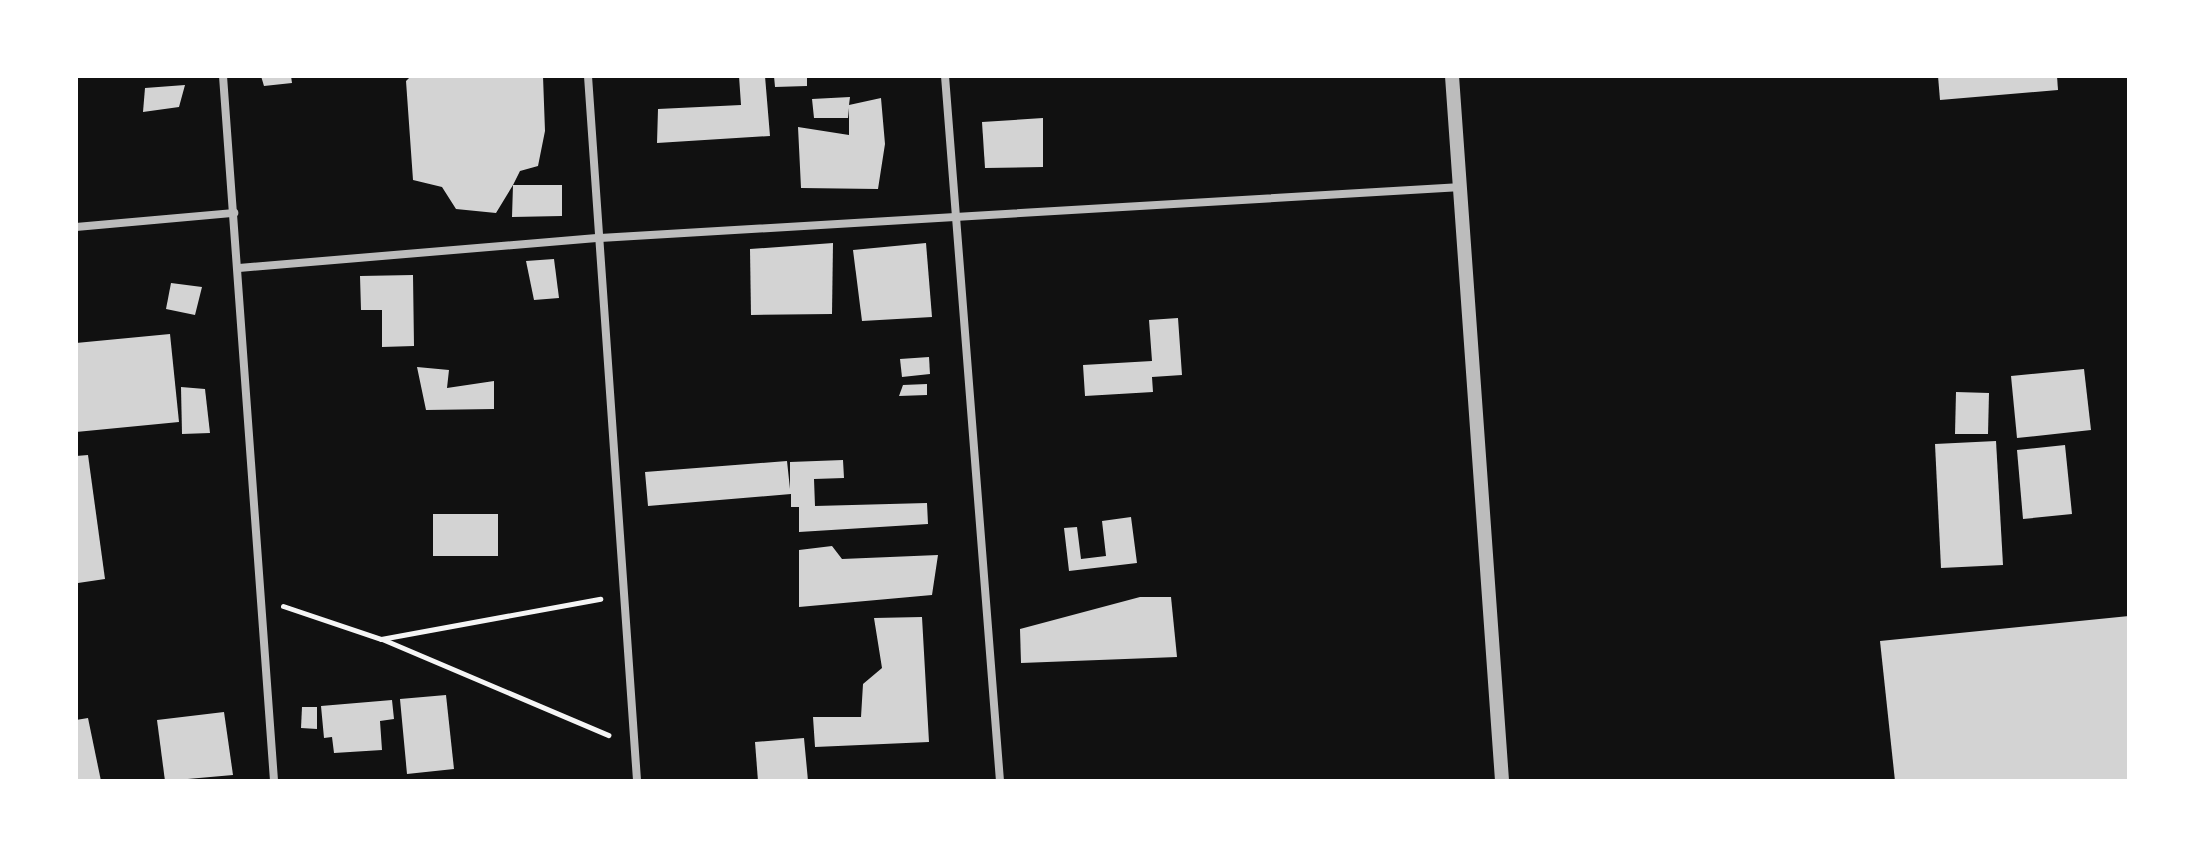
<!DOCTYPE html>
<style>
body{margin:0}
#map{position:relative;width:2205px;height:857px;overflow:hidden;background:#111;font-family:Cabin,sans-serif}
div>[style]{position:absolute}
.building>*{inset:0;background:#d3d3d3}
.path>*{height:5px;margin:-2.5px;padding:0 2.5px;transform-origin:2.5px;border-radius:2.5px;background:#f5f5f5}
.minor>*{height:8px;margin:-4px;padding:0 4px;transform-origin:4px;border-radius:4px;background:#bcbcbc}
.tertiary>*{height:14px;margin:-7px;padding:0 7px;transform-origin:7px;border-radius:7px;background:#bcbcbc}
span{translate:-50% -50%;white-space:nowrap;text-align:center;line-height:1.15;-webkit-text-stroke:6px #fff;paint-order:stroke}
.frame{position:absolute;inset:0;border:78px solid #fff;pointer-events:none}
</style>
<div id="map">
<div class="building">
<div style="clip-path:polygon(261px 76px,291px 76px,292px 83px,264px 86px)"></div>
<div style="clip-path:polygon(411px 76px,543px 76px,545px 131px,538px 166px,520px 171px,513px 185px,562px 185px,562px 216px,512px 217px,513px 185px,496px 213px,456px 209px,442px 187px,413px 180px,406px 81px)"></div>
<div style="clip-path:polygon(739px 76px,765px 76px,770px 136px,657px 143px,658px 109px,741px 105px)"></div>
<div style="clip-path:polygon(774px 76px,807px 76px,807px 86px,775px 87px)"></div>
<div style="clip-path:polygon(1938px 76px,2057px 76px,2058px 90px,1940px 100px)"></div>
<div style="clip-path:polygon(185px 85px,179px 107px,143px 112px,145px 88px)"></div>
<div style="clip-path:polygon(850px 97px,849px 105px,881px 98px,885px 144px,878px 189px,801px 188px,798px 127px,849px 135px,849px 108px,848px 118px,814px 118px,812px 99px)"></div>
<div style="clip-path:polygon(1043px 118px,1043px 167px,985px 168px,982px 122px)"></div>
<div style="clip-path:polygon(833px 243px,832px 314px,751px 315px,750px 249px)"></div>
<div style="clip-path:polygon(926px 243px,932px 317px,862px 321px,853px 250px)"></div>
<div style="clip-path:polygon(554px 259px,559px 298px,534px 300px,526px 261px)"></div>
<div style="clip-path:polygon(413px 275px,414px 346px,382px 347px,382px 310px,361px 310px,360px 276px)"></div>
<div style="clip-path:polygon(171px 283px,202px 287px,195px 315px,166px 309px)"></div>
<div style="clip-path:polygon(1178px 318px,1182px 375px,1152px 377px,1153px 392px,1085px 396px,1083px 365px,1152px 361px,1149px 320px)"></div>
<div style="clip-path:polygon(170px 334px,179px 422px,76px 432px,76px 343px)"></div>
<div style="clip-path:polygon(929px 357px,930px 374px,902px 377px,900px 359px)"></div>
<div style="clip-path:polygon(417px 367px,449px 370px,447px 388px,494px 381px,494px 409px,426px 410px)"></div>
<div style="clip-path:polygon(2084px 369px,2091px 430px,2017px 438px,2011px 376px)"></div>
<div style="clip-path:polygon(927px 384px,927px 395px,899px 396px,903px 385px)"></div>
<div style="clip-path:polygon(181px 387px,205px 389px,210px 433px,182px 434px)"></div>
<div style="clip-path:polygon(1956px 392px,1989px 393px,1988px 434px,1955px 434px)"></div>
<div style="clip-path:polygon(1996px 441px,2003px 565px,1941px 568px,1935px 444px)"></div>
<div style="clip-path:polygon(2065px 445px,2072px 514px,2023px 519px,2017px 450px)"></div>
<div style="clip-path:polygon(88px 455px,105px 579px,78px 583px,76px 456px)"></div>
<div style="clip-path:polygon(843px 460px,844px 478px,814px 479px,815px 506px,927px 503px,928px 524px,799px 532px,799px 507px,791px 507px,791px 494px,648px 506px,645px 472px,787px 461px,790px 489px,790px 462px)"></div>
<div style="clip-path:polygon(433px 514px,498px 514px,498px 556px,433px 556px)"></div>
<div style="clip-path:polygon(1131px 517px,1137px 563px,1069px 571px,1064px 528px,1077px 527px,1081px 559px,1106px 556px,1102px 521px)"></div>
<div style="clip-path:polygon(832px 546px,842px 559px,938px 555px,932px 595px,799px 607px,799px 550px)"></div>
<div style="clip-path:polygon(1140px 597px,1171px 597px,1177px 657px,1021px 663px,1020px 629px)"></div>
<div style="clip-path:polygon(2129px 616px,2129px 781px,1895px 781px,1880px 641px)"></div>
<div style="clip-path:polygon(922px 617px,929px 742px,815px 747px,813px 717px,861px 717px,863px 684px,882px 668px,874px 618px)"></div>
<div style="clip-path:polygon(446px 695px,454px 769px,407px 774px,400px 699px)"></div>
<div style="clip-path:polygon(392px 700px,394px 719px,380px 721px,382px 750px,334px 753px,332px 737px,324px 738px,321px 706px)"></div>
<div style="clip-path:polygon(302px 707px,317px 707px,317px 729px,301px 728px)"></div>
<div style="clip-path:polygon(224px 712px,233px 775px,165px 781px,157px 720px)"></div>
<div style="clip-path:polygon(88px 718px,101px 781px,76px 781px,76px 720px)"></div>
<div style="clip-path:polygon(804px 738px,808px 781px,758px 781px,755px 742px)"></div>
</div>
<div class="path">
<div style="left:283px;top:606px;width:103px;rotate:18.6deg"></div>
<div style="left:381px;top:639px;width:223px;rotate:-10.4deg"></div>
<div style="left:382px;top:639px;width:246px;rotate:23deg"></div>
</div>
<div class="minor">
<div style="left:223px;top:76px;width:707px;rotate:85.86deg"></div>
<div style="left:588px;top:76px;width:707px;rotate:86.02deg"></div>
<div style="left:945px;top:76px;width:707px;rotate:85.54deg"></div>
<div style="left:76px;top:227px;width:159px;rotate:-5.1deg"></div>
<div style="left:239px;top:268px;width:362px;rotate:-4.8deg"></div>
<div style="left:600px;top:238px;width:863px;rotate:-3.39deg"></div>
</div>
<div class="tertiary">
<div style="left:1452px;top:76px;width:707px;rotate:85.94deg"></div>
</div>
<div class="frame"></div>
</div>
